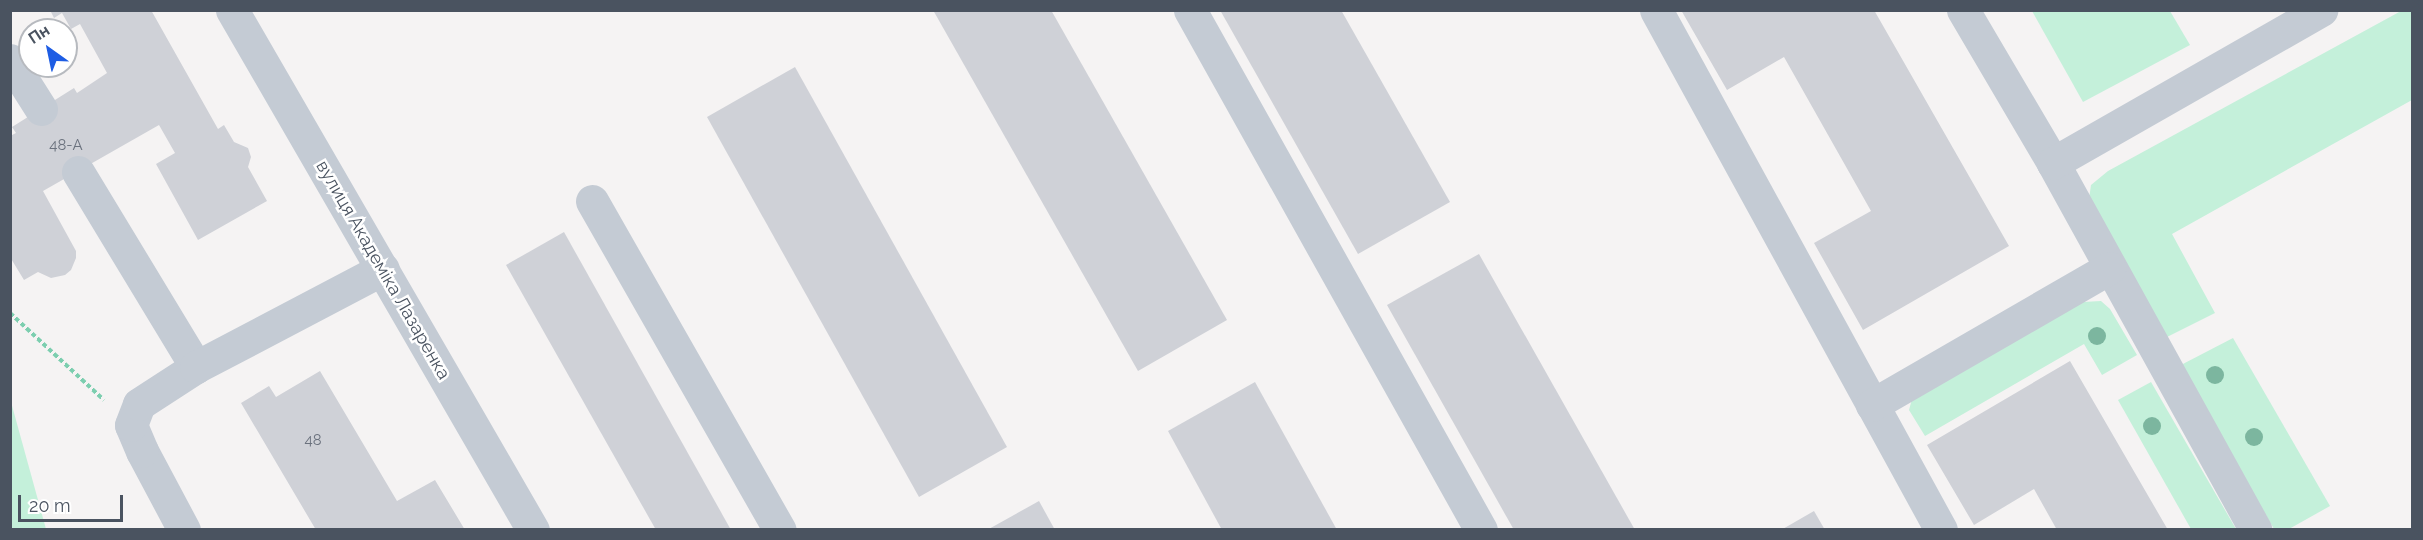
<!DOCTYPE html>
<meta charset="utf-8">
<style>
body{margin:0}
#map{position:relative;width:2423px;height:540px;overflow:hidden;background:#f5f3f3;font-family:Raleway,sans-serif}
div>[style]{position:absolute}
.green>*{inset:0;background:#c4f0da}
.building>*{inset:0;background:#cfd1d7}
.path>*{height:4px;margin-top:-2px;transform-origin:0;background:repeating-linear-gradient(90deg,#7cceaf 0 4.5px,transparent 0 7.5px)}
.minor>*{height:33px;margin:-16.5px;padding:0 16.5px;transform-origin:16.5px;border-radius:16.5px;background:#c4cbd4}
.trees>*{width:18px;height:18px;margin:-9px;border-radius:50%;background:#7cb69f}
span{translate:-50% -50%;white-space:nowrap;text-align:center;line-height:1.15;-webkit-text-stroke:5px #fff;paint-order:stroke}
.number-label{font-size:15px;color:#6b727e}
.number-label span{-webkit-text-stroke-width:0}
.street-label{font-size:18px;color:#4a5360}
.frame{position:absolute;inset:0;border:12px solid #4a5360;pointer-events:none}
.north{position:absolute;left:18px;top:18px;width:60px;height:60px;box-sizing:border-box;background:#fff;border:2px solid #b7babf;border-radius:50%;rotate:327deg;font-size:16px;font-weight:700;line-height:24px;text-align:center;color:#4a5360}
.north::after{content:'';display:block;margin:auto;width:21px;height:27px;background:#1e5de4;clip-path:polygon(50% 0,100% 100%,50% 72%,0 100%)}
.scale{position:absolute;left:18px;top:495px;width:105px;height:27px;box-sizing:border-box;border:3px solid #4a5360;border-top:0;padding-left:8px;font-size:18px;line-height:21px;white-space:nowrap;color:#4a5360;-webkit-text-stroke:4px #fff;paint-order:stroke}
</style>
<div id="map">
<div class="green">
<div style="clip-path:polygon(2032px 11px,2170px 11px,2190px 45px,2083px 102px)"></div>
<div style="clip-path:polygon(2401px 11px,2412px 11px,2412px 100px,2172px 234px,2215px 313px,2165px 338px,2089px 199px,2091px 185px,2108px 171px)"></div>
<div style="clip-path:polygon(2101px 301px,2110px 309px,2137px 355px,2102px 375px,2084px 344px,1925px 436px,1909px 410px,1912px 399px,2083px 302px)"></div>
<div style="clip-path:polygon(2233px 338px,2330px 506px,2289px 529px,2274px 529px,2179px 366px)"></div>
<div style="clip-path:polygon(2151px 382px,2236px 529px,2191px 529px,2118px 400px)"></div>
<div style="clip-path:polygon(10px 402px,11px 402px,46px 529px,11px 529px)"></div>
</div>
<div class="building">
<div style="clip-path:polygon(50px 10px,151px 10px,218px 129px,224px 125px,234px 142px,248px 148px,251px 157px,248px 167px,267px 201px,198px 240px,156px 164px,175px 153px,159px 125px,43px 191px,76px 251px,76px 258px,71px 270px,65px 275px,51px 278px,38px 272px,24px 280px,10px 257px,10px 136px,16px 133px,12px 127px,74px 88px,77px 93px,107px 73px,80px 24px,71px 29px,62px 13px,54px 18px)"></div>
<div style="clip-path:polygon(933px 10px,1051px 10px,1227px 320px,1138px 371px)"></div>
<div style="clip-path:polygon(1220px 10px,1341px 10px,1450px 202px,1358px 254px)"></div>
<div style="clip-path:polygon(1681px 10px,1874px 10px,2009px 246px,1863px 330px,1814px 243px,1871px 211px,1784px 57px,1727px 90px)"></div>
<div style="clip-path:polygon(795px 67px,1007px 447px,919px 497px,707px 117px)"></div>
<div style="clip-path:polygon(564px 232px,731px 530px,656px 530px,506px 265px)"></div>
<div style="clip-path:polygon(1479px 254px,1635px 530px,1514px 530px,1387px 305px)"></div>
<div style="clip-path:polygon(2070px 361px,2168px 530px,2057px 530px,2034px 489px,1974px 525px,1927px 445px)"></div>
<div style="clip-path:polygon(320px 371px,397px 501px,435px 480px,465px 530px,316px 530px,241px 403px,269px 386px,276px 397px)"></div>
<div style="clip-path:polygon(1255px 382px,1337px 530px,1222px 530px,1168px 431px)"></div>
<div style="clip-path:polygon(1039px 501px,1055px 530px,987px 530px)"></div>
<div style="clip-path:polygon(1814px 511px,1825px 530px,1781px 530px)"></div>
</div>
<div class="path">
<div style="left:10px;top:313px;width:128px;rotate:42.8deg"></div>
</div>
<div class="minor">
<div style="left:232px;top:10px;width:601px;rotate:59.94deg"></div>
<div style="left:1190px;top:10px;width:596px;rotate:60.77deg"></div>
<div style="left:1656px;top:10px;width:593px;rotate:61.27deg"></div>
<div style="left:1963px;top:10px;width:178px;rotate:59.5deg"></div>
<div style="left:2053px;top:163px;width:419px;rotate:61.1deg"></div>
<div style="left:10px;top:60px;width:58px;rotate:57.7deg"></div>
<div style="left:2053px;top:163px;width:309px;rotate:-29.7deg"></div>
<div style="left:78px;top:172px;width:228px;rotate:58.8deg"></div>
<div style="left:592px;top:201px;width:379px;rotate:60.3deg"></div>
<div style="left:1872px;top:405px;width:274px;rotate:-30deg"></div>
<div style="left:184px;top:530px;width:89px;rotate:-118deg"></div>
<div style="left:142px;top:451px;width:28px;rotate:-113deg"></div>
<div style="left:131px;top:425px;width:22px;rotate:-69deg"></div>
<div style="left:139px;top:404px;width:68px;rotate:-33deg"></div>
<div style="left:196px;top:367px;width:211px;rotate:-27.7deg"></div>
</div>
<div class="trees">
<div style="left:2097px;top:336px"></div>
<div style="left:2215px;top:375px"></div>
<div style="left:2152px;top:426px"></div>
<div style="left:2254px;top:437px"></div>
</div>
<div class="number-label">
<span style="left:66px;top:146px">48-А</span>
<span style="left:313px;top:441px">48</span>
</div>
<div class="street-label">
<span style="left:383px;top:270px;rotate:60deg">вулиця Академіка Лазаренка</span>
</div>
<div class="frame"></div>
<div class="north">Пн</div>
<div class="scale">20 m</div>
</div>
